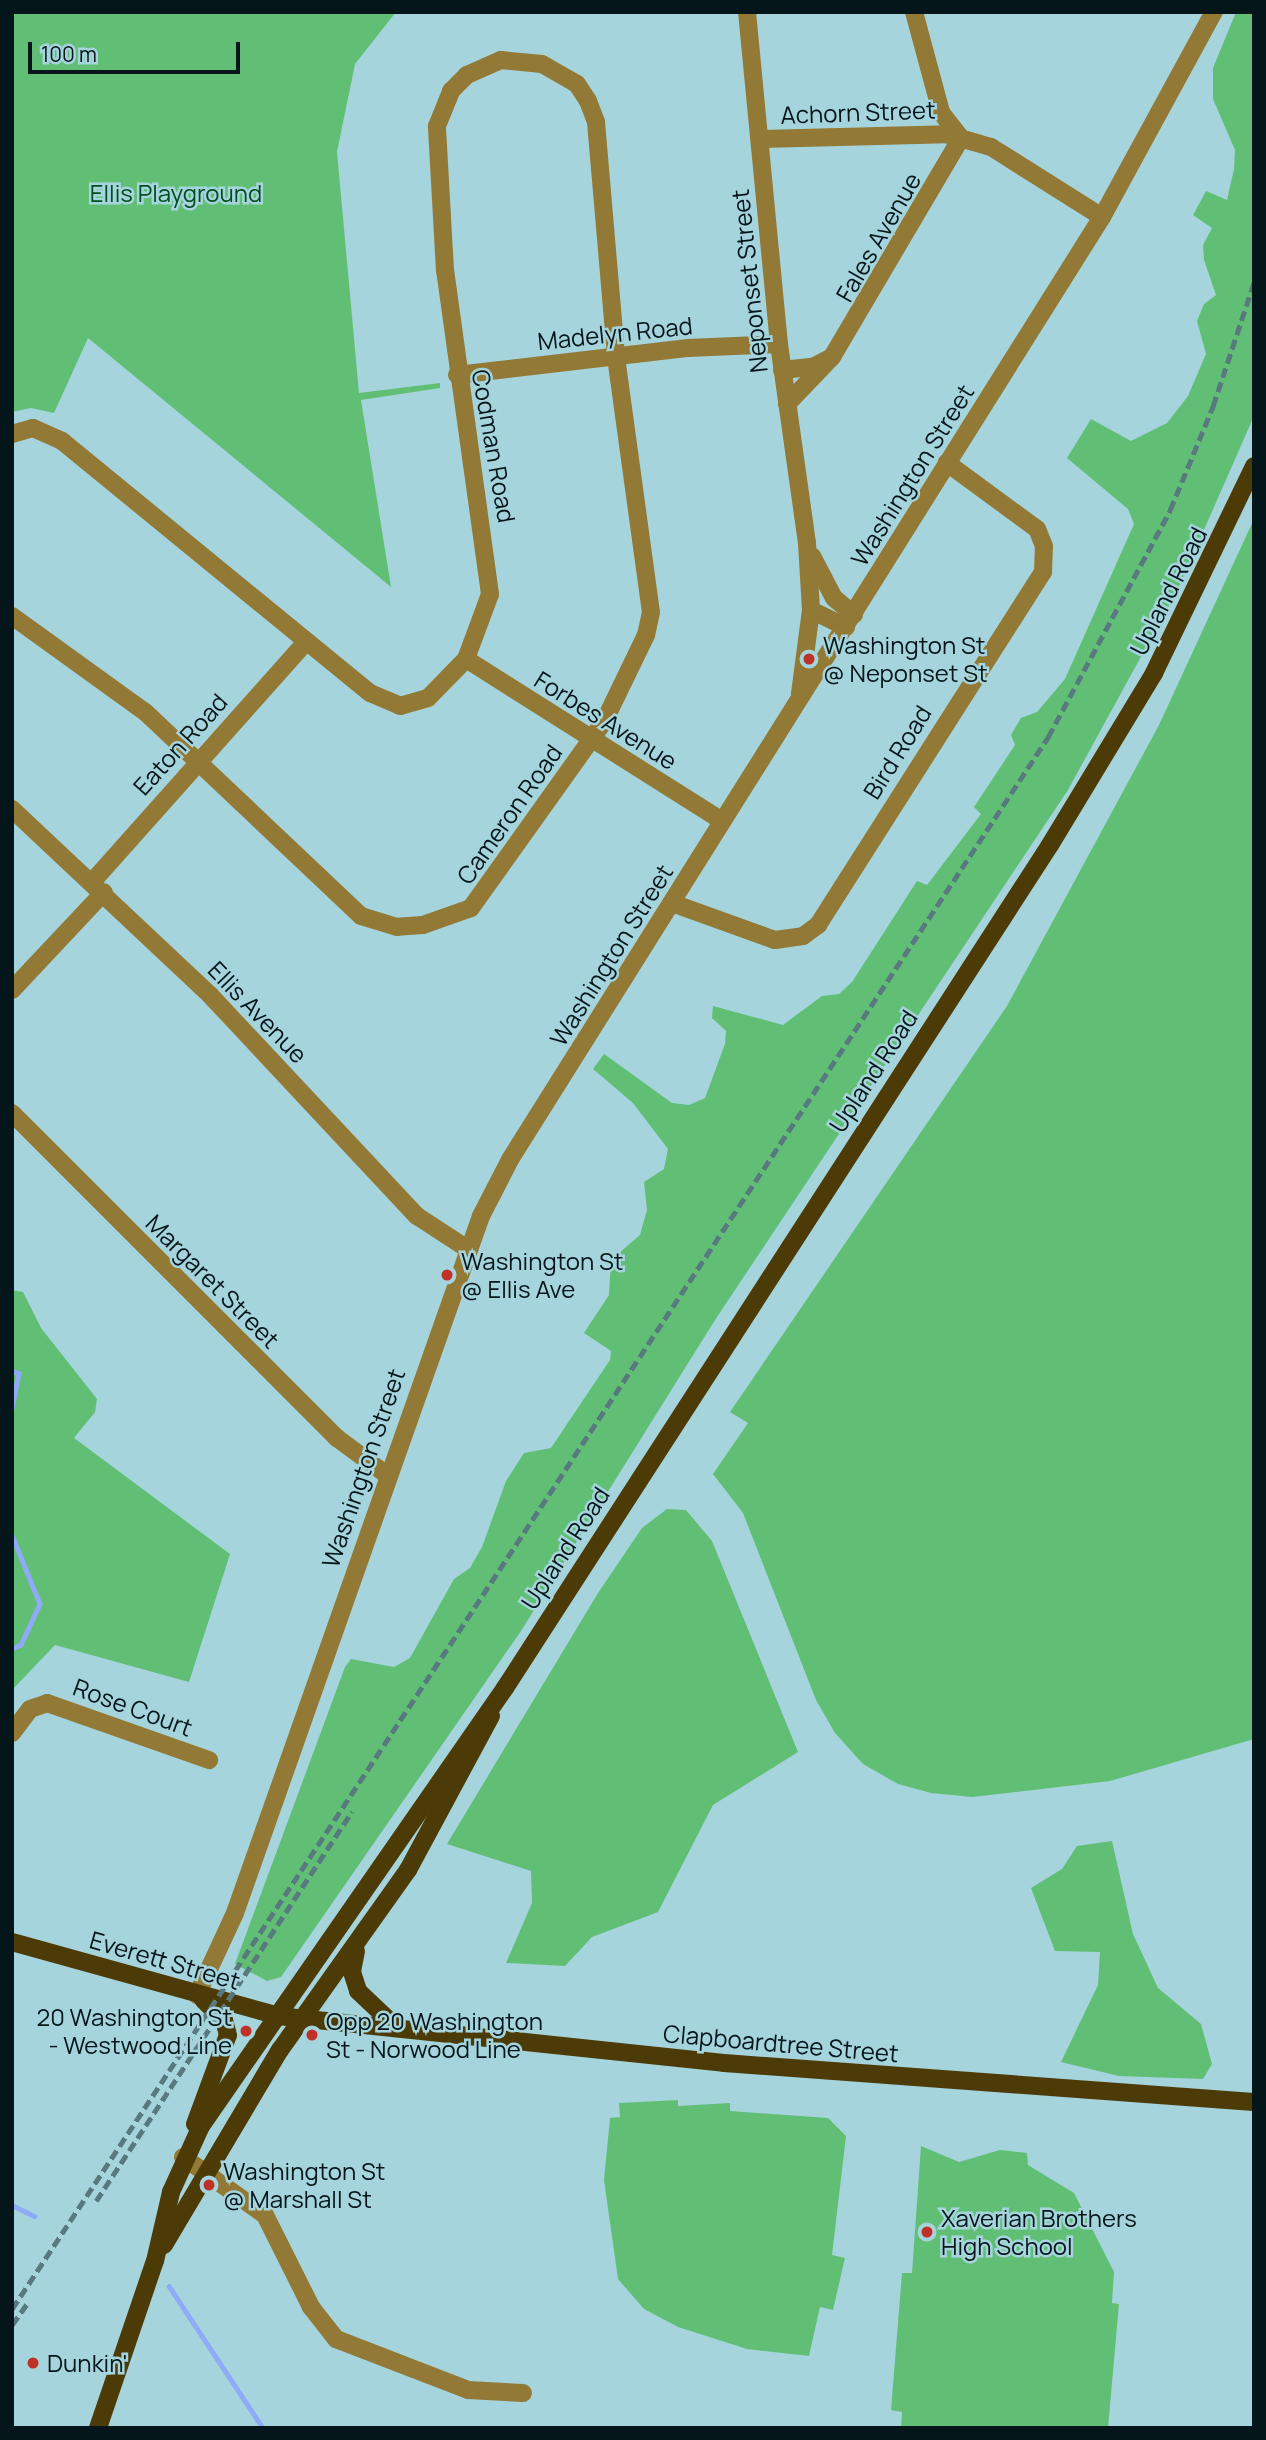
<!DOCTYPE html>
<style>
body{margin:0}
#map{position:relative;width:1266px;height:2440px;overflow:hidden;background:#a5d4dc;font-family:Manrope,sans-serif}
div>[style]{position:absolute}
.green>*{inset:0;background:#61bf75}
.stream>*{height:4.5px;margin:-2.25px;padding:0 2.25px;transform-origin:2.25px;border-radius:2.25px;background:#8faaf6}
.minor>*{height:18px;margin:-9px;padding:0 9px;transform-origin:9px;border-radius:9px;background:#927935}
.major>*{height:18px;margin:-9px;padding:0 9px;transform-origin:9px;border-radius:9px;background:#4c3b06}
.rail>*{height:4.5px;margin-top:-2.25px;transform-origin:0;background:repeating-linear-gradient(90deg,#58797e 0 10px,transparent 0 15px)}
.dots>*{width:19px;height:19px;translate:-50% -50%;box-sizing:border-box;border:4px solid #a5d4dc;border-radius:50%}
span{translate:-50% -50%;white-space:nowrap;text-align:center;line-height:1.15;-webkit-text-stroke:5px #a5d4dc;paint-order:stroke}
.street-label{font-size:24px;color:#041619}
.park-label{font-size:24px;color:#014f1e}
.poi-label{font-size:24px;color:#041619}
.left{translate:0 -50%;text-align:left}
.right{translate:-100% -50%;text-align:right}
.frame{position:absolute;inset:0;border:14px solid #041619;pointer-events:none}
.scale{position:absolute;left:28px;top:42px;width:212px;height:32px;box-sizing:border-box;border:4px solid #041619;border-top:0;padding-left:9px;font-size:21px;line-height:24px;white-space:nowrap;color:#041619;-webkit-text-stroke:5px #a5d4dc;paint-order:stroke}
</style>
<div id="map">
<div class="green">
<div style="clip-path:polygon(12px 12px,396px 12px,355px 64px,337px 152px,359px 393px,440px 383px,440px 388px,361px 400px,391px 587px,88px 338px,54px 413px,31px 408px,12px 412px)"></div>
<div style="clip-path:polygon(1236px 12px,1254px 12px,1254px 416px,1178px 589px,1068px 790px,715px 1320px,521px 1631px,281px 1977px,267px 1981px,235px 1964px,345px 1667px,351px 1659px,394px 1667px,410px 1658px,454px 1579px,470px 1568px,482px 1547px,506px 1481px,524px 1453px,551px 1448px,610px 1360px,611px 1351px,584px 1333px,609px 1295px,611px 1260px,640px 1235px,647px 1210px,644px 1182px,664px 1169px,668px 1149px,633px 1103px,593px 1069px,604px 1054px,672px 1103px,689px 1105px,705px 1098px,725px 1044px,726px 1031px,712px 1018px,713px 1006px,783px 1025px,822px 996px,839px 994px,852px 982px,917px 881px,927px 885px,981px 814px,974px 807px,1015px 745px,1011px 735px,1021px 718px,1037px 712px,1065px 679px,1134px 524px,1128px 509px,1067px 458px,1091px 419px,1131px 441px,1167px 423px,1188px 396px,1206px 354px,1197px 321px,1204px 304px,1216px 295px,1204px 260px,1203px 245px,1212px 228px,1193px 215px,1206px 191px,1227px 200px,1234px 169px,1235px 150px,1213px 99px,1213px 68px)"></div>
<div style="clip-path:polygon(1254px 519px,1254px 1739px,1110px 1781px,972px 1797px,931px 1793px,898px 1784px,863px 1764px,835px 1733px,816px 1700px,743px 1513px,713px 1474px,748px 1423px,730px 1412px,1007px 1006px,1159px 725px)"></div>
<div style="clip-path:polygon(12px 1290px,23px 1292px,41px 1328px,97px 1399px,95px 1412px,74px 1438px,230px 1554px,189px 1682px,55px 1645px,12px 1690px)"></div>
<div style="clip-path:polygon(667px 1509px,686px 1510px,712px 1541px,798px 1752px,713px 1805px,658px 1912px,592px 1937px,565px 1966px,506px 1963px,532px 1903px,531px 1871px,447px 1844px,598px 1593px,642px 1528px)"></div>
<div style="clip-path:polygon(1112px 1841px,1133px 1934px,1158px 1988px,1201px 2024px,1212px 2064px,1203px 2079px,1119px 2076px,1061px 2062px,1098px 1985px,1100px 1952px,1055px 1951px,1031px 1888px,1062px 1869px,1077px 1846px)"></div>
<div style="clip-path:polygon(678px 2100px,678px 2106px,730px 2103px,730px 2111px,828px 2118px,846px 2136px,832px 2255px,845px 2258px,833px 2310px,820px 2307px,809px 2356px,747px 2349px,678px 2327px,644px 2309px,618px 2279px,604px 2180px,610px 2118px,620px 2117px,619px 2103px)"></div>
<div style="clip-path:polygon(921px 2146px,959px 2162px,1000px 2150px,1027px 2153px,1028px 2165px,1074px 2193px,1114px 2272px,1112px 2303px,1119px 2304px,1108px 2428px,901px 2428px,902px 2412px,891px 2410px,902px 2273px,912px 2273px)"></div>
</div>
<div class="stream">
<div style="left:12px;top:1371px;width:7px;rotate:16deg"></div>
<div style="left:19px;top:1373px;width:36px;rotate:101deg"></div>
<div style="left:12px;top:1535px;width:74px;rotate:67.9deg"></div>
<div style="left:40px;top:1604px;width:45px;rotate:114.9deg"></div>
<div style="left:21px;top:1645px;width:10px;rotate:156deg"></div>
<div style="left:12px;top:2205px;width:25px;rotate:26deg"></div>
<div style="left:169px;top:2286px;width:170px;rotate:56.5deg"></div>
</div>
<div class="minor">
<div style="left:747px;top:12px;width:334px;rotate:84.5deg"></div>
<div style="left:779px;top:344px;width:201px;rotate:82deg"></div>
<div style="left:807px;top:543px;width:67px;rotate:86.6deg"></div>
<div style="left:811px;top:610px;width:85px;rotate:97.5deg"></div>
<div style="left:761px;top:139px;width:185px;rotate:-1.5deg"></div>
<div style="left:946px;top:134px;width:47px;rotate:16.1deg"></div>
<div style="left:991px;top:147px;width:131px;rotate:32.2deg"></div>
<div style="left:832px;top:357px;width:254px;rotate:-59.5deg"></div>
<div style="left:961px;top:138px;width:33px;rotate:-128deg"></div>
<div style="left:941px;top:112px;width:104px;rotate:-105.1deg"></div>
<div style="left:782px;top:370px;width:31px;rotate:-6deg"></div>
<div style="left:813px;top:367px;width:21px;rotate:-28deg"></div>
<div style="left:832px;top:357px;width:65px;rotate:133.8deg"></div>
<div style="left:457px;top:375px;width:233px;rotate:-6.7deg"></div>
<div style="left:688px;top:348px;width:91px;rotate:-2.5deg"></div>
<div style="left:12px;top:434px;width:22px;rotate:-16deg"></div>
<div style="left:33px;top:428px;width:32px;rotate:24deg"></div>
<div style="left:62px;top:441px;width:398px;rotate:39.3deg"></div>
<div style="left:370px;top:693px;width:33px;rotate:23deg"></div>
<div style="left:400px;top:706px;width:29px;rotate:-16deg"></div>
<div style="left:428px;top:698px;width:54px;rotate:-45.7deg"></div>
<div style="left:466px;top:659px;width:69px;rotate:-69.7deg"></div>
<div style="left:490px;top:594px;width:326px;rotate:-97.9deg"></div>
<div style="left:445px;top:271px;width:145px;rotate:-93.2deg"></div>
<div style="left:437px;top:126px;width:38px;rotate:-68deg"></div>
<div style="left:451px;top:91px;width:23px;rotate:-45deg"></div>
<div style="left:467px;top:75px;width:37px;rotate:-24deg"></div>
<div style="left:501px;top:60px;width:41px;rotate:5.6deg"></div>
<div style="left:542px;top:64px;width:40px;rotate:29.7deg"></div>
<div style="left:577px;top:84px;width:20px;rotate:57deg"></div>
<div style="left:588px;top:101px;width:22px;rotate:69deg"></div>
<div style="left:596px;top:122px;width:236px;rotate:85.1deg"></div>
<div style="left:616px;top:357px;width:257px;rotate:82.2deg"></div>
<div style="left:651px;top:612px;width:24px;rotate:102deg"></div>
<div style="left:646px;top:635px;width:94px;rotate:115.8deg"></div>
<div style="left:605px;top:720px;width:231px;rotate:125.5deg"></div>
<div style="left:471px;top:908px;width:51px;rotate:160.5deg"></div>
<div style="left:423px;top:925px;width:26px;rotate:176deg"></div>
<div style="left:397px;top:927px;width:38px;rotate:-163deg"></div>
<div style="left:361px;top:916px;width:297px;rotate:-136.6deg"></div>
<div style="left:145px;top:712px;width:164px;rotate:-144.2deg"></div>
<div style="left:812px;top:556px;width:47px;rotate:62.4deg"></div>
<div style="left:834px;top:598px;width:26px;rotate:40deg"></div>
<div style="left:811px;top:610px;width:39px;rotate:26deg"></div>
<div style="left:466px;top:659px;width:303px;rotate:32.3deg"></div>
<div style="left:12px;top:809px;width:272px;rotate:43.2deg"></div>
<div style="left:210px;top:995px;width:303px;rotate:46.9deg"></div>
<div style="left:417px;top:1216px;width:59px;rotate:33.1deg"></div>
<div style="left:93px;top:881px;width:320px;rotate:-48.3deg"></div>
<div style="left:672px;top:903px;width:109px;rotate:19.8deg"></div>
<div style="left:775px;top:940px;width:28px;rotate:-8deg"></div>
<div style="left:803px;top:936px;width:19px;rotate:-36deg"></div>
<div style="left:818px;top:925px;width:419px;rotate:-57.5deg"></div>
<div style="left:1043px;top:572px;width:26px;rotate:-88deg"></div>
<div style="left:1044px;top:546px;width:18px;rotate:-112deg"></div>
<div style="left:1037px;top:529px;width:112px;rotate:-143.7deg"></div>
<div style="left:12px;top:990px;width:134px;rotate:-46.8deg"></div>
<div style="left:12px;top:1113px;width:460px;rotate:45deg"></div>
<div style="left:337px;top:1438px;width:62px;rotate:36.5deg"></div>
<div style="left:12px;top:1733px;width:30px;rotate:-53deg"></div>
<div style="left:30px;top:1709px;width:18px;rotate:-19deg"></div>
<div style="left:47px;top:1703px;width:172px;rotate:19.4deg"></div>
<div style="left:197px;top:1995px;width:90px;rotate:-65.1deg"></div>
<div style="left:235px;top:1913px;width:739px;rotate:-70.56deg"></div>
<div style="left:481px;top:1216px;width:65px;rotate:-62.7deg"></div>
<div style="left:511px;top:1158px;width:1111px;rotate:-57.87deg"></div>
<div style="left:1102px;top:217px;width:234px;rotate:-61.4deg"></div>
<div style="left:183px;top:2157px;width:100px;rotate:35.3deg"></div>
<div style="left:265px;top:2215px;width:103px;rotate:63.4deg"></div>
<div style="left:311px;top:2307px;width:41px;rotate:52deg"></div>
<div style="left:336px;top:2339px;width:142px;rotate:21.1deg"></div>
<div style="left:468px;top:2390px;width:55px;rotate:3.1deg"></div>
</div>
<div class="major">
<div style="left:12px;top:1942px;width:276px;rotate:15.5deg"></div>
<div style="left:278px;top:2016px;width:448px;rotate:6deg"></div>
<div style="left:724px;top:2063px;width:531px;rotate:4.21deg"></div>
<div style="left:356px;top:1951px;width:21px;rotate:101deg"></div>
<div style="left:352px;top:1972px;width:20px;rotate:72deg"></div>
<div style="left:358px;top:1991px;width:52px;rotate:43.5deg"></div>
<div style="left:195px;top:2124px;width:95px;rotate:-69.7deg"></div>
<div style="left:228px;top:2035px;width:16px;rotate:-105deg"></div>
<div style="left:224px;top:2020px;width:29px;rotate:-136deg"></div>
<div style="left:164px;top:2245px;width:227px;rotate:-59.3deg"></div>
<div style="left:280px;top:2050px;width:221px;rotate:-54.6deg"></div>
<div style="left:408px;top:1870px;width:175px;rotate:-61.7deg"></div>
<div style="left:98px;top:2428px;width:176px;rotate:-71.2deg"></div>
<div style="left:155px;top:2261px;width:71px;rotate:-76.9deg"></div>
<div style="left:171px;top:2192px;width:72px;rotate:-65.6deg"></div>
<div style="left:201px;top:2126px;width:533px;rotate:-55.24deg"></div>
<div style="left:505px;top:1688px;width:1004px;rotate:-57.12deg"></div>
<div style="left:1050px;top:845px;width:201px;rotate:-58.8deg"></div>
<div style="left:1154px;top:673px;width:230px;rotate:-64.2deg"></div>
</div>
<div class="rail">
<div style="left:96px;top:2201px;width:466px;rotate:-56.7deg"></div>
<div style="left:12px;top:2309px;width:1883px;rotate:-56.61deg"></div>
<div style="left:1048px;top:737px;width:258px;rotate:-61.7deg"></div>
<div style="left:1170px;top:510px;width:113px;rotate:-67.5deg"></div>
<div style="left:1213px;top:406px;width:131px;rotate:-71.7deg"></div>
<div style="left:12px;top:2325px;width:28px;rotate:-55deg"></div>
</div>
<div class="dots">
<div style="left:809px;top:659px;background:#bf3126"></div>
<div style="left:447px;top:1275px;background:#bf3126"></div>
<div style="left:246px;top:2031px;background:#bf3126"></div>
<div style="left:312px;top:2035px;background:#bf3126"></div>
<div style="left:209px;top:2185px;background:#bf3126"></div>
<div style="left:927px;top:2232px;background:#bf3126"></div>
<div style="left:33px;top:2363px;background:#bf3126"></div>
</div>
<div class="street-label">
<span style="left:858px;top:112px;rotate:-2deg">Achorn Street</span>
<span style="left:878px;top:237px;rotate:-60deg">Fales Avenue</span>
<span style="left:749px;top:281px;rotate:-96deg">Neponset Street</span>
<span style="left:615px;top:333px;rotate:-6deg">Madelyn Road</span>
<span style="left:494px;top:446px;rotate:80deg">Codman Road</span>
<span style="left:912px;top:475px;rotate:-58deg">Washington Street</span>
<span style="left:1168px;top:591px;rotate:-63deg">Upland Road</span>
<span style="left:606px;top:720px;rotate:32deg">Forbes Avenue</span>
<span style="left:180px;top:744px;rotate:-48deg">Eaton Road</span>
<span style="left:897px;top:752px;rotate:-58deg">Bird Road</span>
<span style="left:509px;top:814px;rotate:-55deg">Cameron Road</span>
<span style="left:611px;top:955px;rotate:-58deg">Washington Street</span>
<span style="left:258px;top:1012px;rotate:46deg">Ellis Avenue</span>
<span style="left:873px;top:1071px;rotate:-57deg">Upland Road</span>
<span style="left:213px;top:1281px;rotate:45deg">Margaret Street</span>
<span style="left:363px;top:1468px;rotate:-71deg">Washington Street</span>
<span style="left:565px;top:1548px;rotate:-57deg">Upland Road</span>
<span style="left:133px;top:1707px;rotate:20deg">Rose Court</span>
<span style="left:165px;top:1960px;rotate:16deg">Everett Street</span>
<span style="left:781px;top:2043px;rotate:5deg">Clapboardtree Street</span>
</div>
<div class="park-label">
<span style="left:176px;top:193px">Ellis Playground</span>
</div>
<div class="poi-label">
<span class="left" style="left:823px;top:659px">Washington St<br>@ Neponset St</span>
<span class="left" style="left:461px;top:1275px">Washington St<br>@ Ellis Ave</span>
<span class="right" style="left:232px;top:2031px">20 Washington St<br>- Westwood Line</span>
<span class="left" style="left:326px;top:2035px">Opp 20 Washington<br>St - Norwood Line</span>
<span class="left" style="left:223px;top:2185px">Washington St<br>@ Marshall St</span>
<span class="left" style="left:941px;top:2232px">Xaverian Brothers<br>High School</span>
<span class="left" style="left:47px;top:2363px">Dunkin'</span>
</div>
<div class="frame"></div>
<div class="scale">100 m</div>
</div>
